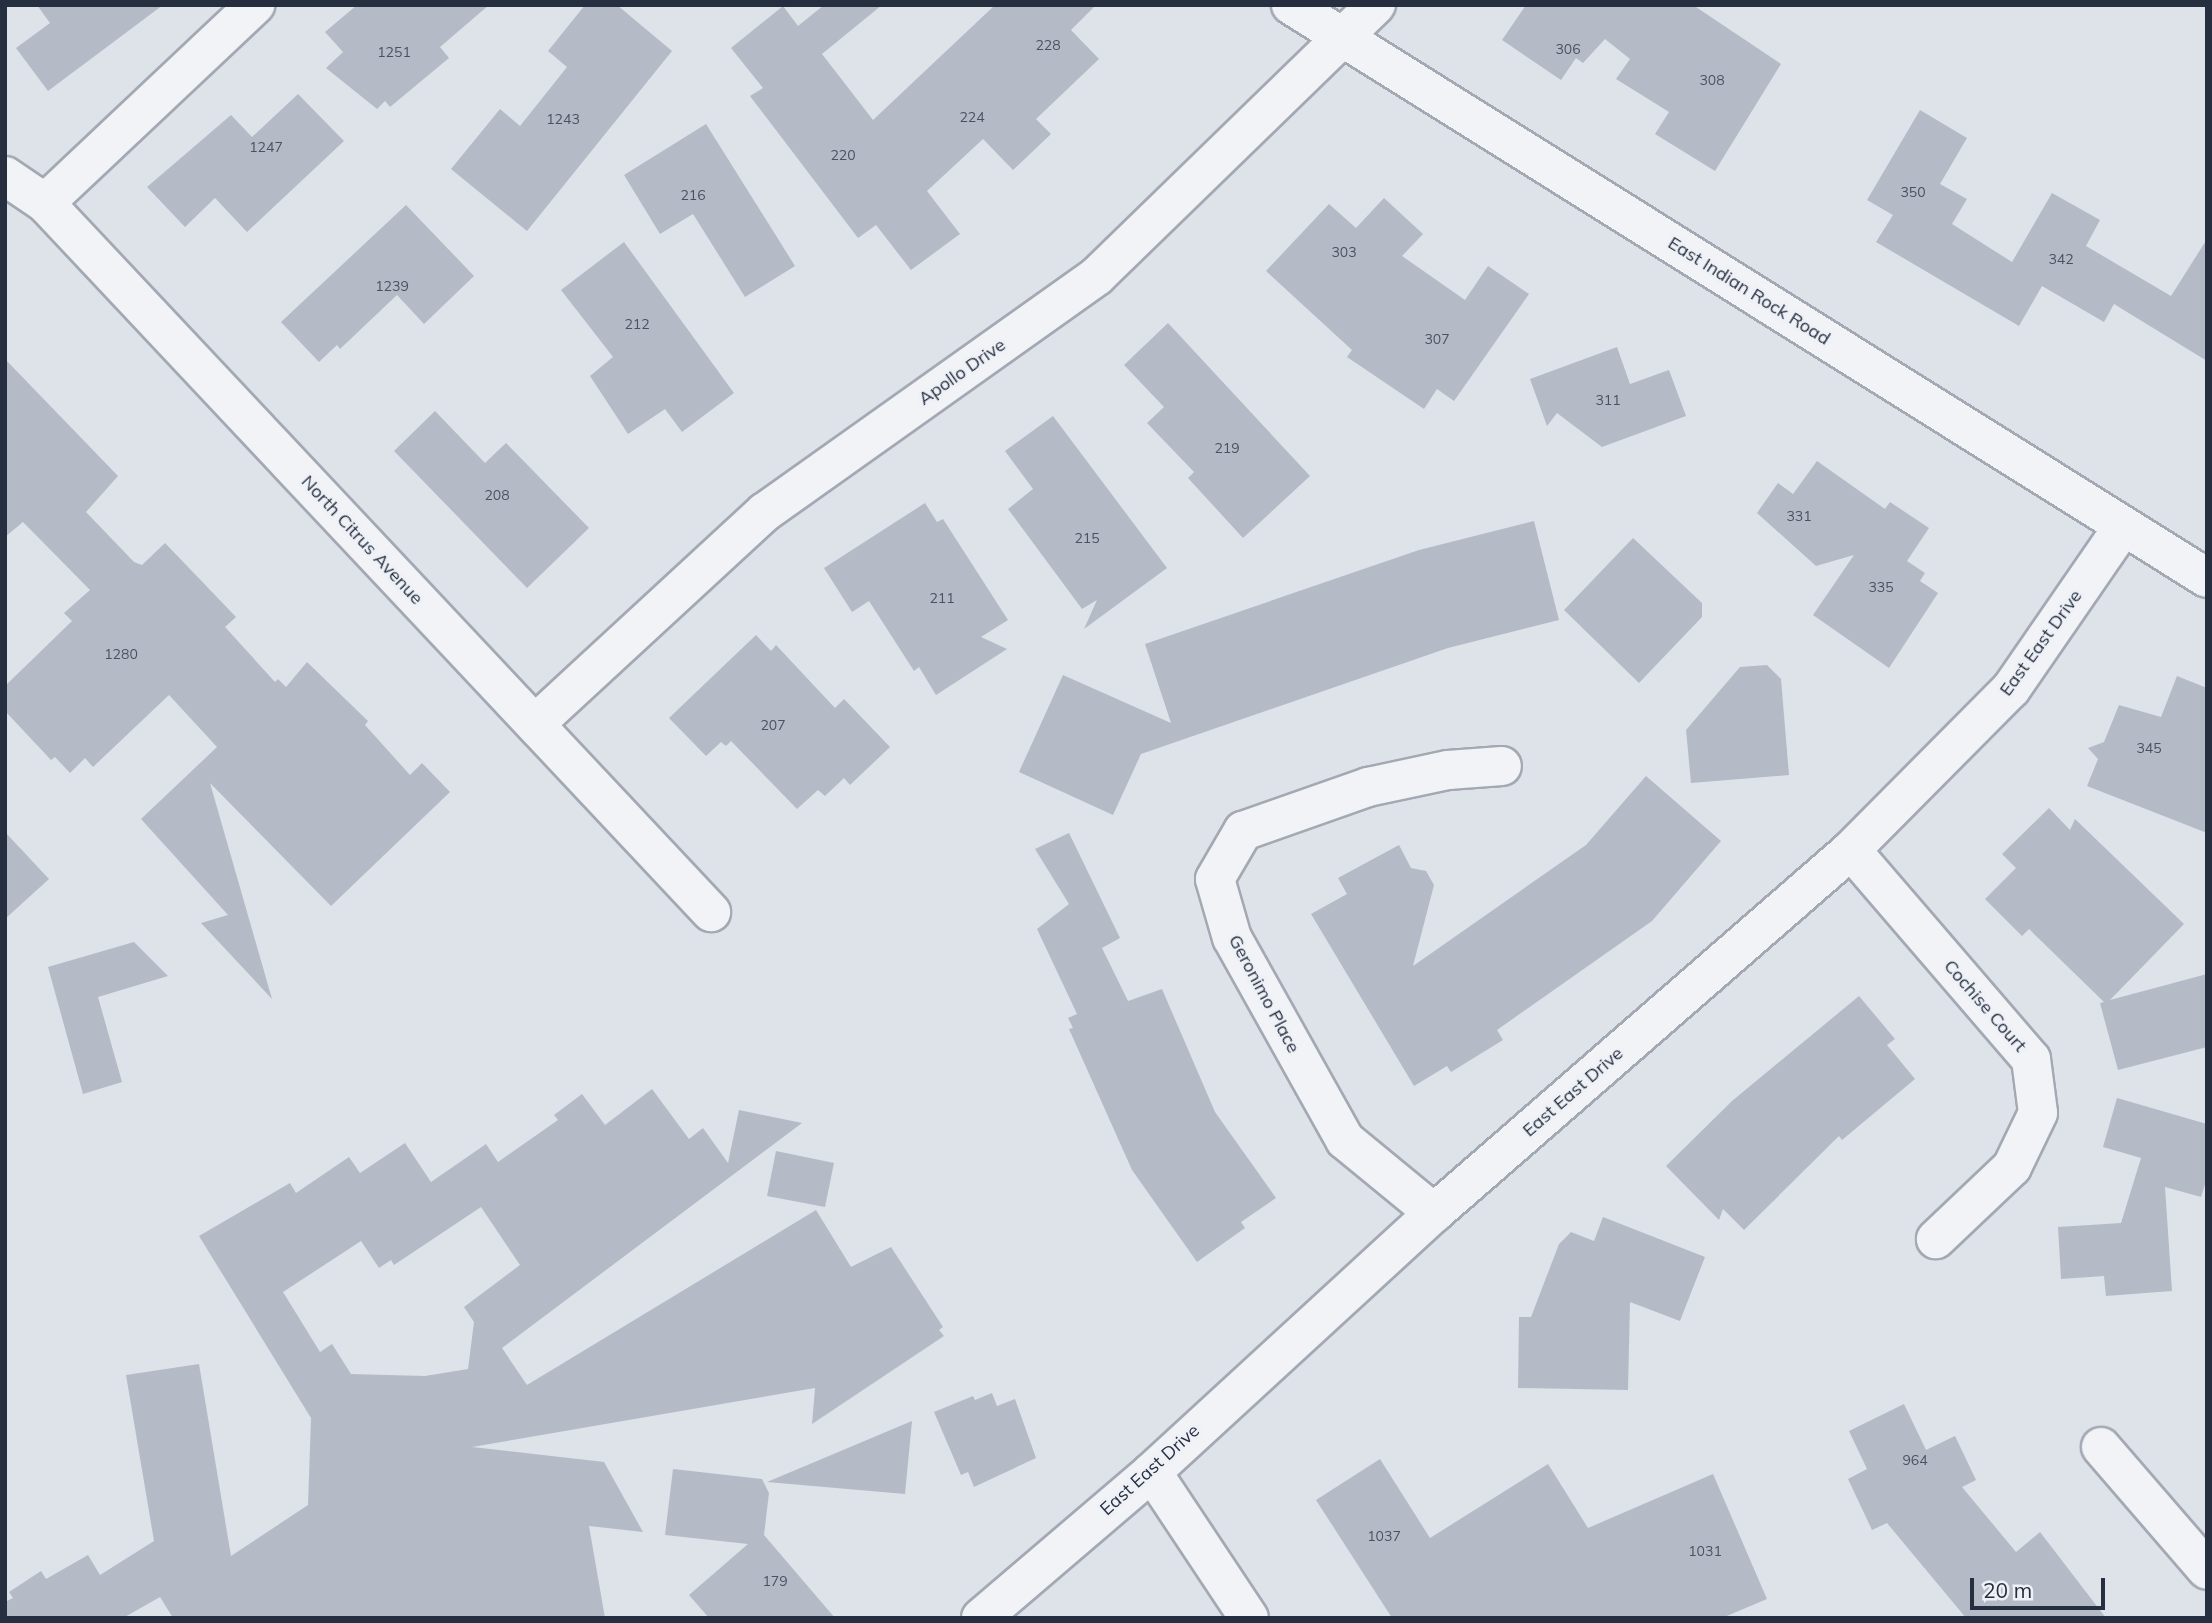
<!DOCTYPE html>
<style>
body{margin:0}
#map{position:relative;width:2212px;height:1623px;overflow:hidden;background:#dee2e9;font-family:Mulish,sans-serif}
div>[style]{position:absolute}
.building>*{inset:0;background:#b5bbc6}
.roads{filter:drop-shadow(2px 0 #a3a9b3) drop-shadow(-2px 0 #a3a9b3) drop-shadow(0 2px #a3a9b3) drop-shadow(0 -2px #a3a9b3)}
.minor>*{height:38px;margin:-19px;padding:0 19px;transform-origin:19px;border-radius:19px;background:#f1f3f7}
span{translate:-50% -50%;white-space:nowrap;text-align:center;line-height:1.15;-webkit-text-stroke:6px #eef1f6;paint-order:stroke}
.number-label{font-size:14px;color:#4a5262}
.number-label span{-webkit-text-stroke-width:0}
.street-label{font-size:18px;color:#262f40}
.frame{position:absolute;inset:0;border:7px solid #262f40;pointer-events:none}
.scale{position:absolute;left:1970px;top:1578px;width:135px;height:32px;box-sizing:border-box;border:4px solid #262f40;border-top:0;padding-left:9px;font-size:21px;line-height:24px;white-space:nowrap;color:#262f40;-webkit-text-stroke:5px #eef1f6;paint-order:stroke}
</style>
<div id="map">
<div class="building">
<div style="clip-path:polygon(37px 5px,163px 5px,48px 91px,16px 48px,50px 23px)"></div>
<div style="clip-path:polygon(357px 5px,489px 5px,440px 47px,449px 58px,390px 107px,385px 101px,377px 109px,326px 68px,343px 52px,325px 32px)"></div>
<div style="clip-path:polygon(585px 5px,617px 5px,672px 51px,527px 231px,451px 169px,500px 109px,520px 126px,567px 67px,548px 51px)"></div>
<div style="clip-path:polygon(824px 5px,882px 5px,822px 54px,873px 120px,995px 5px,1096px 5px,1071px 30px,1099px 59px,1036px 119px,1051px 134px,1013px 170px,983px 139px,927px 191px,960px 234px,911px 270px,876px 225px,858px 238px,750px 96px,763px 88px,731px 48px,783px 6px,798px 26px)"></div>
<div style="clip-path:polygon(1526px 5px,1693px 5px,1781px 64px,1715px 171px,1655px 134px,1669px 112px,1616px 79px,1630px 59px,1605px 39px,1583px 63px,1576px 58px,1561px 80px,1502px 40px)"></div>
<div style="clip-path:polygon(298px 94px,344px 141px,247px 232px,215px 198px,185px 227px,147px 187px,231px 115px,252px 137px)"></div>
<div style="clip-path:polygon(1920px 110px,1967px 138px,1940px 184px,1967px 199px,1952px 224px,2012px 262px,2052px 193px,2100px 220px,2086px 246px,2171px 296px,2207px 239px,2207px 361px,2114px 304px,2104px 322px,2042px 286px,2019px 326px,1876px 242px,1893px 215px,1867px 200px)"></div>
<div style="clip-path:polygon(706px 124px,795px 266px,745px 297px,693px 214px,660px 234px,624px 175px)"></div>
<div style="clip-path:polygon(1384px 198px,1423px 234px,1402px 256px,1465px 300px,1488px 266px,1529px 294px,1454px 401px,1437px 389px,1424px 409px,1347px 357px,1352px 350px,1266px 271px,1329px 204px,1356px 228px)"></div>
<div style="clip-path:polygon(406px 205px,474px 276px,424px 324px,397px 295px,340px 349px,337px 345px,319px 362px,281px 322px)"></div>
<div style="clip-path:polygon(624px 242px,734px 393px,682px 432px,665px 409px,628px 434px,590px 376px,613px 357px,561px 290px)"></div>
<div style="clip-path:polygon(1168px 323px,1310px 476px,1243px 538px,1188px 478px,1194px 472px,1147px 423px,1164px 407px,1124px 365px)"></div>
<div style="clip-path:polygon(1617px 347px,1630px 384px,1669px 370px,1686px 416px,1602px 447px,1557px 413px,1547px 426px,1530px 379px)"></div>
<div style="clip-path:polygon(5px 359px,118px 476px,86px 512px,134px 562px,142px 565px,165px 543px,236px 617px,225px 627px,275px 682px,278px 679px,286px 687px,307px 662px,368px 721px,365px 725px,410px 775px,422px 763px,450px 792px,331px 906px,210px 783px,272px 999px,201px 923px,228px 915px,141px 819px,217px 747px,169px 695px,93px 767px,85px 758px,70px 773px,55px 757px,51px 760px,5px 711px,5px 686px,72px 621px,64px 613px,90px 590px,23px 522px,5px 537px)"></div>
<div style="clip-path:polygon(435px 411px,485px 463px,506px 443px,589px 528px,527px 588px,394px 451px)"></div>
<div style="clip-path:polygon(1053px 416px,1167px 568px,1084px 629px,1097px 600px,1082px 609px,1008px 509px,1033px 489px,1005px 451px)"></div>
<div style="clip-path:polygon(1817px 461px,1885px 509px,1890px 502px,1929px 528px,1907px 561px,1925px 573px,1920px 581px,1938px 593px,1889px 668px,1813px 615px,1854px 555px,1816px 566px,1757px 513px,1778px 483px,1793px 494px)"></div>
<div style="clip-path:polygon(925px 503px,937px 522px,943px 519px,1008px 620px,981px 637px,1007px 649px,936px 695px,919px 667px,914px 671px,869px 601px,852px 612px,824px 568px)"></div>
<div style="clip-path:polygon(1534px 521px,1559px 620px,1448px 648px,1141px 754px,1113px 815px,1019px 772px,1063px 675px,1171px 723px,1145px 644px,1419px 550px)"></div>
<div style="clip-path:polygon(1633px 538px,1702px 603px,1702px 617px,1639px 683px,1564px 610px)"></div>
<div style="clip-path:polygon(756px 635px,771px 651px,776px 645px,835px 708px,844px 699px,890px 747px,850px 785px,844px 778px,825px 796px,818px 790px,797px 809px,731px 741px,726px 746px,721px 742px,706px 756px,669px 718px)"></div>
<div style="clip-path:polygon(1767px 665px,1781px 679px,1789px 775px,1691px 783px,1686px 730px,1740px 667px)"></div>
<div style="clip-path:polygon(2177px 676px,2207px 688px,2207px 833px,2087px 786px,2098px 759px,2088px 748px,2104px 742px,2119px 705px,2161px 717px)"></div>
<div style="clip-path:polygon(1646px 776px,1721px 841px,1652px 921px,1497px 1030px,1503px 1040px,1451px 1072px,1447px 1066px,1414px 1086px,1311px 914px,1347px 894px,1338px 878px,1399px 845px,1411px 868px,1426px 871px,1434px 885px,1413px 966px,1586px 845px)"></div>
<div style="clip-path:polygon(2049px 808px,2070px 830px,2075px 819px,2184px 924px,2110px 1000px,2207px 974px,2207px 1047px,2118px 1070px,2100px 1003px,2104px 1002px,2029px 929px,2022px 936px,1985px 899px,2016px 868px,2002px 854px)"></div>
<div style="clip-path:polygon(5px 832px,49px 879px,5px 919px)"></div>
<div style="clip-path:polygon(1069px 833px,1120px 938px,1102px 948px,1128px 1001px,1162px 989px,1215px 1112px,1276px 1198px,1241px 1222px,1245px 1228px,1197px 1262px,1132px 1170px,1069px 1029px,1073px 1028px,1068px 1018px,1077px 1014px,1037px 929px,1069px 904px,1035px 849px)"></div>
<div style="clip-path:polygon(134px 942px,168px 976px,98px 997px,122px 1082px,83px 1094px,48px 967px)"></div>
<div style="clip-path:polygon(1859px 996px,1895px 1039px,1887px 1045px,1915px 1079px,1842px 1140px,1839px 1136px,1744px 1230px,1723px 1209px,1719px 1220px,1666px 1166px,1732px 1101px)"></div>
<div style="clip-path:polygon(evenodd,652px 1089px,689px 1139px,703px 1128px,728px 1163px,739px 1110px,802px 1123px,502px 1348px,527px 1385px,816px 1210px,851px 1267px,891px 1247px,943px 1327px,939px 1330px,944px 1336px,812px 1424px,815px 1388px,472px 1447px,604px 1462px,643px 1532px,589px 1526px,605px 1618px,173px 1618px,160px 1597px,123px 1618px,5px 1618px,5px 1602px,13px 1598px,9px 1592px,41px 1571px,46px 1579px,88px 1555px,100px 1575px,154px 1541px,126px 1375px,199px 1364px,231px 1556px,308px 1505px,311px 1418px,199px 1236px,290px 1183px,296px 1193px,349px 1157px,360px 1173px,405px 1143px,431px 1182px,486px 1144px,498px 1162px,558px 1120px,554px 1115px,582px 1094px,605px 1125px,652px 1089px,481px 1207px,520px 1265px,464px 1307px,474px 1322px,468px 1369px,425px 1376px,351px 1374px,332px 1344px,320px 1352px,283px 1292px,361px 1241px,379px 1268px,391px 1260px,394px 1265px,481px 1207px)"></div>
<div style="clip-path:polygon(2117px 1098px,2207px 1124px,2207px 1178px,2201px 1197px,2165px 1187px,2172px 1291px,2106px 1296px,2104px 1276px,2061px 1279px,2058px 1227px,2121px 1223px,2141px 1158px,2103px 1147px)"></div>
<div style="clip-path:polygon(776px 1151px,834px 1163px,825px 1207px,767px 1196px)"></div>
<div style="clip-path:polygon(1603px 1217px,1705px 1257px,1680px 1321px,1630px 1302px,1628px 1390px,1518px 1388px,1519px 1317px,1531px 1317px,1559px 1244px,1571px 1232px,1594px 1241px)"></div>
<div style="clip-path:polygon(992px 1393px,997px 1406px,1015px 1399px,1036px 1458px,974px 1487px,968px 1472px,961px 1475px,934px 1412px,973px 1396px,975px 1400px)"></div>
<div style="clip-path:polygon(1904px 1404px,1926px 1450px,1955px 1436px,1976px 1480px,1962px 1487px,2016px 1552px,2040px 1532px,2106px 1618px,1966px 1618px,1887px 1523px,1872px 1530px,1848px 1479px,1867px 1469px,1849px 1431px)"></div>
<div style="clip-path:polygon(912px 1421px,905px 1494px,767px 1482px)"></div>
<div style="clip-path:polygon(1380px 1459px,1430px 1538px,1548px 1464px,1588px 1528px,1713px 1474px,1767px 1599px,1722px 1618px,1392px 1618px,1316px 1500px)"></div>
<div style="clip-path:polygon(673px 1469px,762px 1479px,769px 1493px,764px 1535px,835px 1618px,709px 1618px,689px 1595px,748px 1544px,665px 1535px)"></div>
</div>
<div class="roads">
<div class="minor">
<div style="left:1291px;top:5px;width:1080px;rotate:32.03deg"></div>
<div style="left:5px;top:176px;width:48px;rotate:34deg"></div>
<div style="left:45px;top:203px;width:973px;rotate:46.79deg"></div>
<div style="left:45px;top:203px;width:289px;rotate:-43.3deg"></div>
<div style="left:535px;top:724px;width:313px;rotate:-42.7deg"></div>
<div style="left:765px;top:512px;width:407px;rotate:-35.4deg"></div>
<div style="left:1097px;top:276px;width:389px;rotate:-44.2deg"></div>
<div style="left:1851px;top:850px;width:276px;rotate:49.3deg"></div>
<div style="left:2031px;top:1059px;width:54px;rotate:82.6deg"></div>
<div style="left:2038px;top:1113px;width:60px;rotate:115.7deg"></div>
<div style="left:2012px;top:1167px;width:105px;rotate:136.5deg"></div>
<div style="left:1434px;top:1213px;width:115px;rotate:-140.6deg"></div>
<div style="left:1345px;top:1140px;width:231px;rotate:-119.2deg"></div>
<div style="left:1232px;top:938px;width:61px;rotate:-106.1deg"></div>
<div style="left:1215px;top:879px;width:56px;rotate:-59.7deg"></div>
<div style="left:1243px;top:831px;width:133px;rotate:-19.4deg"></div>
<div style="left:1368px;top:787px;width:82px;rotate:-12deg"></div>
<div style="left:1448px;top:770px;width:54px;rotate:-4.2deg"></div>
<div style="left:2101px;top:1447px;width:162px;rotate:49.2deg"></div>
<div style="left:1152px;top:1472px;width:175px;rotate:56.4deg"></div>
<div style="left:981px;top:1618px;width:225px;rotate:-40.5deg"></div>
<div style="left:1152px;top:1472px;width:383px;rotate:-42.6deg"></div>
<div style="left:1434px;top:1213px;width:553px;rotate:-41.04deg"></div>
<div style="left:1851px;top:850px;width:227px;rotate:-45.2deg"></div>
<div style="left:2011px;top:689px;width:196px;rotate:-55.4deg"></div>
</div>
</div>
<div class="number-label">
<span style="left:1048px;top:45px">228</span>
<span style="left:1568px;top:49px">306</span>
<span style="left:394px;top:52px">1251</span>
<span style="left:1712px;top:80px">308</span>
<span style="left:972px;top:117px">224</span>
<span style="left:563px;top:119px">1243</span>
<span style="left:266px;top:147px">1247</span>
<span style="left:843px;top:155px">220</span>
<span style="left:1913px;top:192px">350</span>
<span style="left:693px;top:195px">216</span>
<span style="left:1344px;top:252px">303</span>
<span style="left:2061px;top:259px">342</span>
<span style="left:392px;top:286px">1239</span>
<span style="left:637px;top:324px">212</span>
<span style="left:1437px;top:339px">307</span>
<span style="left:1608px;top:400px">311</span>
<span style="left:1227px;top:448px">219</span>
<span style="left:497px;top:495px">208</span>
<span style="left:1799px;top:516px">331</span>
<span style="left:1087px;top:538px">215</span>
<span style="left:1881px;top:587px">335</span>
<span style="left:942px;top:598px">211</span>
<span style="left:121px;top:654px">1280</span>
<span style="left:773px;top:725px">207</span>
<span style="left:2149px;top:748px">345</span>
<span style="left:1915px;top:1460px">964</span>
<span style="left:1384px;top:1536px">1037</span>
<span style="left:1705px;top:1551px">1031</span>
<span style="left:775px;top:1581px">179</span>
</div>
<div class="street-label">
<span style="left:1749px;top:291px;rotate:32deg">East Indian Rock Road</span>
<span style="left:962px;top:372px;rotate:-35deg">Apollo Drive</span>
<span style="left:362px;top:540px;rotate:47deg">North Citrus Avenue</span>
<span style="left:2041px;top:643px;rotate:-54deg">East East Drive</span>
<span style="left:1264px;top:994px;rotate:62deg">Geronimo Place</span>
<span style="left:1985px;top:1006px;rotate:49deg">Cochise Court</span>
<span style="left:1573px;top:1092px;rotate:-41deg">East East Drive</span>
<span style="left:1150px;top:1470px;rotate:-42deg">East East Drive</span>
</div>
<div class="frame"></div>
<div class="scale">20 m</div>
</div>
